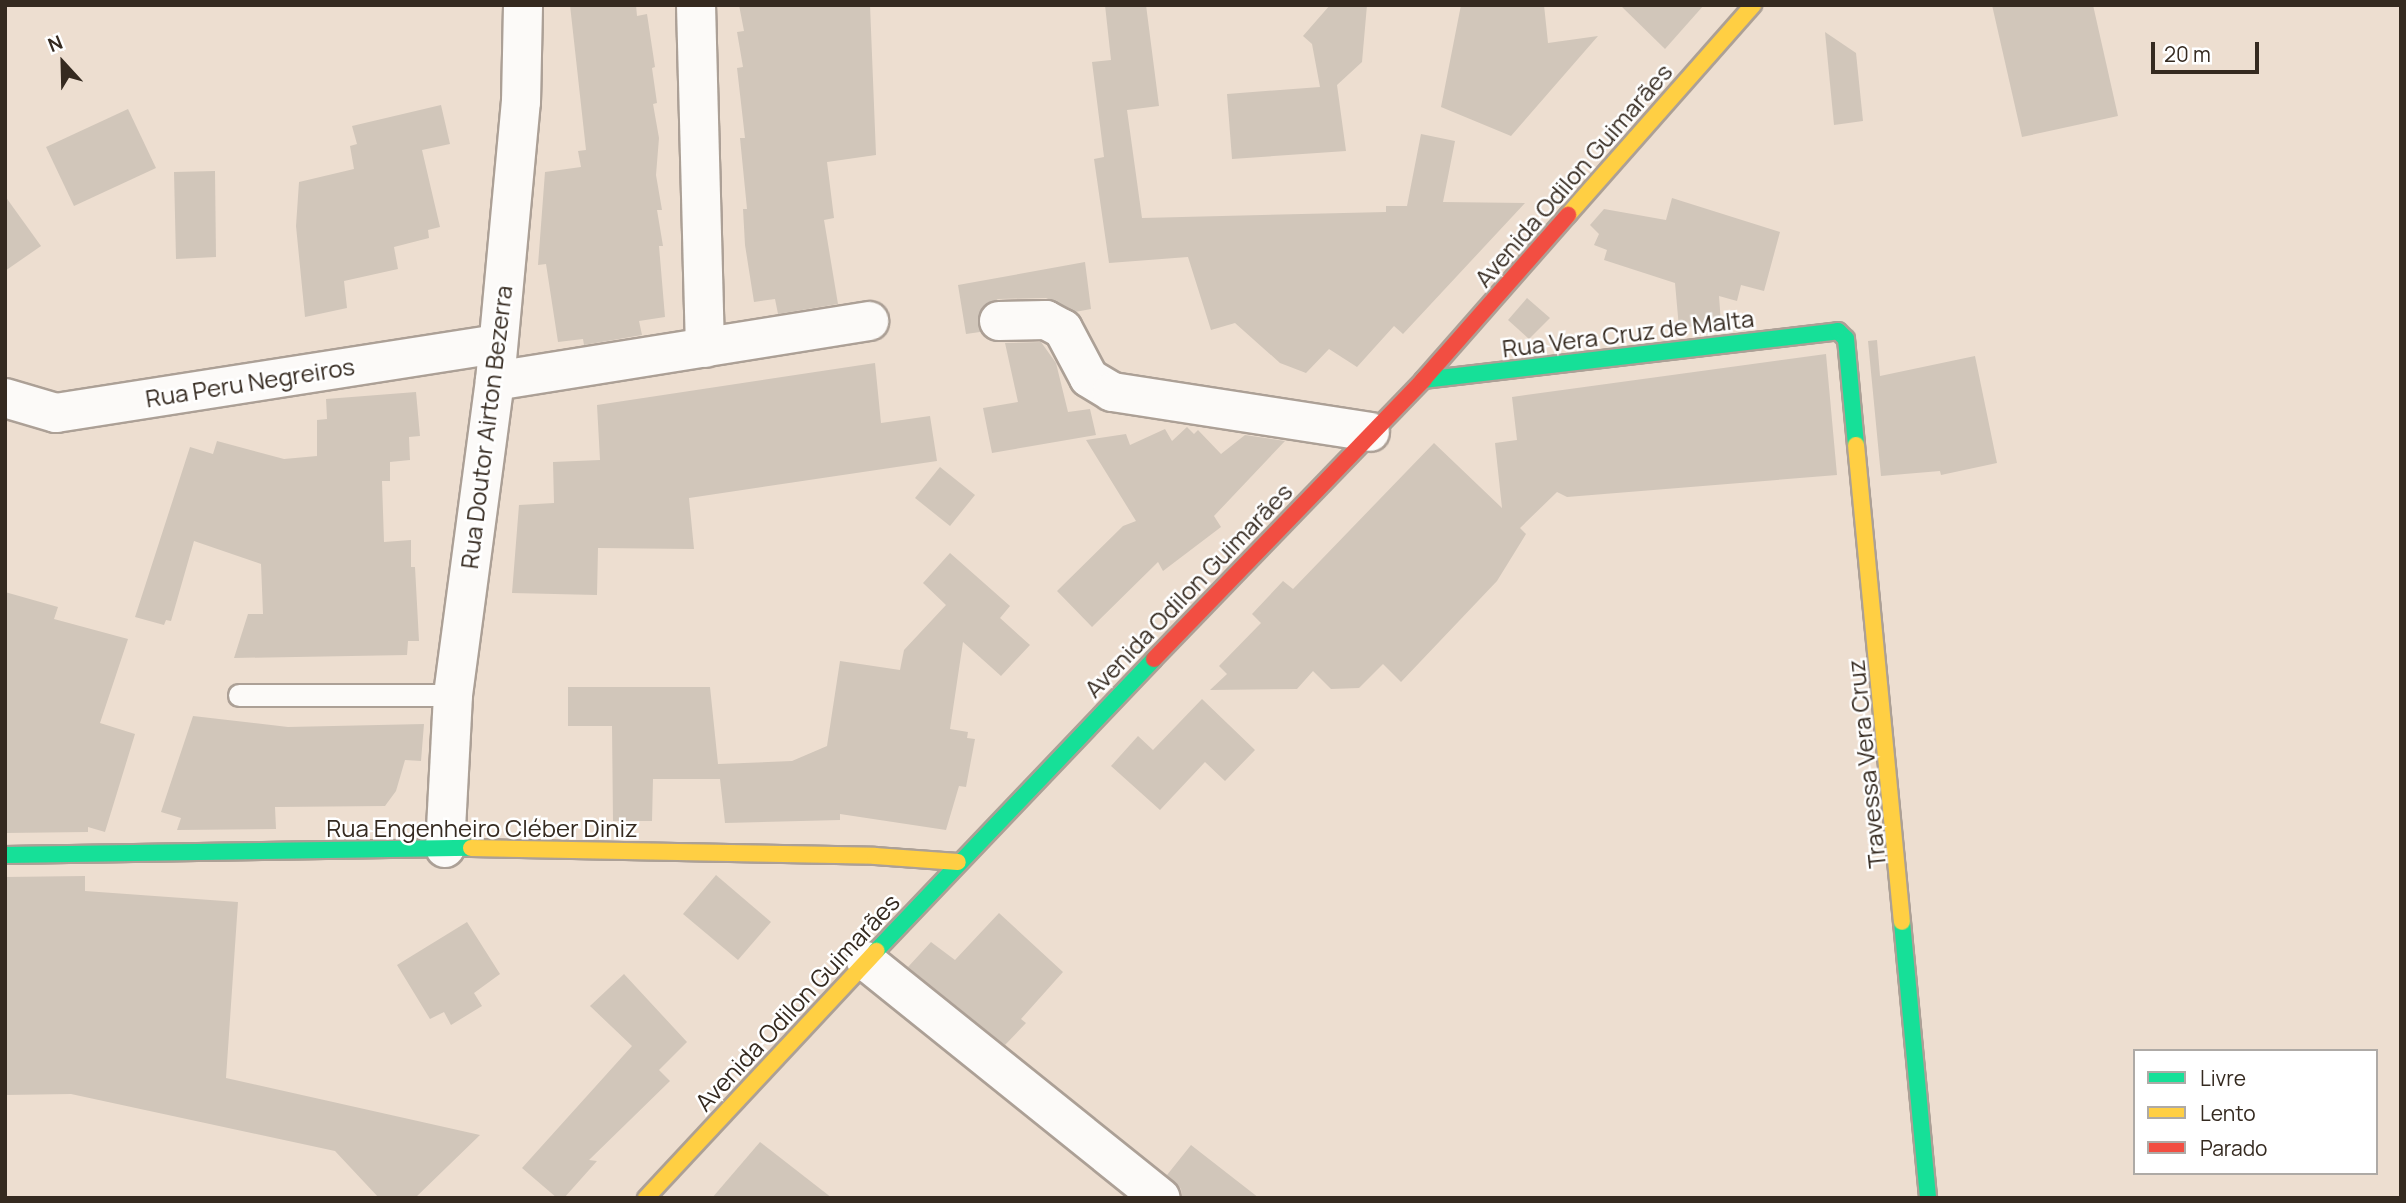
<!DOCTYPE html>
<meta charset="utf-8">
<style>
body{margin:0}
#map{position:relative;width:2406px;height:1203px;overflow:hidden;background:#edded0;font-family:Manrope,sans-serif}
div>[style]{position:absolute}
.building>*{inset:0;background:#d1c6ba}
.roads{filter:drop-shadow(2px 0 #aca096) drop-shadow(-2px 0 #aca096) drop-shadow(0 2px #aca096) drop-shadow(0 -2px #aca096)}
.lane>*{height:21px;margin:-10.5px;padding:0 10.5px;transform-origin:10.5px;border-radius:10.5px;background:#fcfaf8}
.street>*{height:38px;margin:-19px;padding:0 19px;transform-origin:19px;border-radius:19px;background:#fcfaf8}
.fast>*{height:16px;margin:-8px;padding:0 8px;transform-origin:8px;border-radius:8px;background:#16e098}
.slow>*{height:16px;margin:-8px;padding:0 8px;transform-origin:8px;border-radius:8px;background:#ffcf43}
.jam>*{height:16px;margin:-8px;padding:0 8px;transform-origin:8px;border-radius:8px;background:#f24e42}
span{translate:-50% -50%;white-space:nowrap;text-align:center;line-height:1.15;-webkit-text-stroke:5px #fff;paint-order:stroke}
.street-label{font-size:24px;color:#352a20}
.frame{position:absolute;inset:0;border:7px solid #352a20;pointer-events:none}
.legend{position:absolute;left:2133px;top:1049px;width:245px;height:126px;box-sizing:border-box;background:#fff;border:2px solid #aeaaa6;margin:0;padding:9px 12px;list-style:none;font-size:21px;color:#352a20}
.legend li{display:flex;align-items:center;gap:14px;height:35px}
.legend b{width:35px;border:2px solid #aeaaa6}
.north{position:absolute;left:28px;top:28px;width:70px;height:70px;-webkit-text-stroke:5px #fff;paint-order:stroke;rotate:338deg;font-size:19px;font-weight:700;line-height:28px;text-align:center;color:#352a20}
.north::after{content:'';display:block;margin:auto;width:24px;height:32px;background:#352a20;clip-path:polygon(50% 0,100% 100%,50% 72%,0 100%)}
.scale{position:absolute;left:2151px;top:42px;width:108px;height:32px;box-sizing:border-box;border:4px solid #352a20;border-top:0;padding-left:9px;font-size:21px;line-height:24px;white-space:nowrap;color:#352a20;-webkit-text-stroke:5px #fff;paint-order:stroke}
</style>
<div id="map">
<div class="building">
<div style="clip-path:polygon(570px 5px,636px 5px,637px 16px,647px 14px,655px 67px,652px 68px,657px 103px,653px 104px,659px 138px,656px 175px,662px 210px,657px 210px,663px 246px,659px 246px,665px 317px,639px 321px,642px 335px,584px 345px,583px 339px,558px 342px,546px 264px,538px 265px,545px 172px,581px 167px,578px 151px,586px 150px)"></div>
<div style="clip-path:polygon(739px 5px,870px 5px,876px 155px,827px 162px,834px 218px,824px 220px,838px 304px,778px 314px,775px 299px,754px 302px,745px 245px,743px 209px,747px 209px,740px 138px,745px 138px,737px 68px,743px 67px,737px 32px,744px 31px)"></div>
<div style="clip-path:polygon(1105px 5px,1146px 5px,1159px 106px,1127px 110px,1142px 218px,1386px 212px,1386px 206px,1407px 206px,1421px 134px,1455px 141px,1443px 202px,1525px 203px,1403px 334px,1394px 326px,1357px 367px,1329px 349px,1306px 373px,1280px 363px,1235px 323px,1211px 330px,1188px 257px,1109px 263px,1094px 159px,1104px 157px,1092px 62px,1111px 60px)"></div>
<div style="clip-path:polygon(1330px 5px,1367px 5px,1362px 62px,1337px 85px,1346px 151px,1232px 159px,1227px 94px,1320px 87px,1312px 44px,1303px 36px)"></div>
<div style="clip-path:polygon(1461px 5px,1544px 5px,1548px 43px,1598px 36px,1511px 136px,1441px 107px)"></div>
<div style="clip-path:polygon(1620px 5px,1704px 5px,1665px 49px)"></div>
<div style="clip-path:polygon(1992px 5px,2093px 5px,2118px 116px,2022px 137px)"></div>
<div style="clip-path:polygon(1825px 32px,1856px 53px,1863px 121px,1834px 125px)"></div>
<div style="clip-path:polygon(441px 105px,450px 144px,422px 150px,440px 227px,428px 230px,429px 238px,394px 247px,398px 269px,344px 281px,347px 308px,305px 317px,296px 226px,299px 182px,354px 169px,350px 146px,357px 144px,352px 126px)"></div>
<div style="clip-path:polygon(128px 109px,156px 168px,74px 206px,46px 147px)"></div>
<div style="clip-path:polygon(215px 171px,216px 257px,176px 259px,174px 172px)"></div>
<div style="clip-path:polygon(5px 196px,41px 246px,5px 271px)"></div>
<div style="clip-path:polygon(1672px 198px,1780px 232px,1764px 291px,1741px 285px,1737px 301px,1719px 296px,1721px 323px,1679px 328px,1675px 283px,1604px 260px,1607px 250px,1594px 245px,1599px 234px,1590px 225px,1604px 209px,1666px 220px)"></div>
<div style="clip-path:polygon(1085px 262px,1091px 309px,1075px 312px,1046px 298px,998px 299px,980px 311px,980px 332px,966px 334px,958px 285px)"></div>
<div style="clip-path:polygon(1527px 298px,1550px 318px,1529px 339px,1508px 320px)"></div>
<div style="clip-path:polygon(1877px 340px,1880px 376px,1975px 356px,1997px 463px,1941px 475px,1940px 471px,1881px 476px,1868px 341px)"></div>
<div style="clip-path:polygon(1041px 342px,1056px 363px,1068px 412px,1090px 409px,1096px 435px,992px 453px,983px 408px,1018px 402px,1005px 343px)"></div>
<div style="clip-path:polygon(1826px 354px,1837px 475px,1567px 497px,1557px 492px,1520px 528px,1526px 534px,1497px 581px,1401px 682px,1383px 664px,1359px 688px,1331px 689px,1313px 671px,1297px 689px,1210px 690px,1227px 674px,1219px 666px,1261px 623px,1252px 614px,1283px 581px,1293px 589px,1434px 443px,1502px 508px,1495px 443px,1517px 440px,1512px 397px)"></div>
<div style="clip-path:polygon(875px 363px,881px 423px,930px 416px,937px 461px,689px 498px,694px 549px,598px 548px,597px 595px,512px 593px,519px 505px,554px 503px,553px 462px,600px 460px,597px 405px)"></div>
<div style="clip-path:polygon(416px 392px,420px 436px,409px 437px,410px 460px,390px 462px,390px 481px,382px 481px,384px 542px,411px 540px,411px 567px,415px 567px,419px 641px,408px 641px,407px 655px,234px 658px,248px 614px,263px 614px,261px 564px,194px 541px,171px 621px,166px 620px,164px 625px,135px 617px,190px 447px,213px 454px,217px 441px,284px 459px,317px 456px,317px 420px,327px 419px,326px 399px)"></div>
<div style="clip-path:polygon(1187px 427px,1194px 434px,1198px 430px,1221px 454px,1245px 435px,1285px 441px,1214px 516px,1221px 527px,1163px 571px,1158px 562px,1092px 627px,1057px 591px,1123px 526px,1136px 521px,1086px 440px,1126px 434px,1130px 445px,1165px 429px,1172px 441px)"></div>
<div style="clip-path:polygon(940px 467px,975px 495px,950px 526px,915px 498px)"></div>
<div style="clip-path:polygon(950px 553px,1010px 606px,1000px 618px,1030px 645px,1001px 676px,963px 642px,950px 729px,968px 732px,967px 738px,975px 739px,966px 787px,959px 786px,946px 830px,840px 814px,840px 820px,725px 823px,720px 779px,653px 779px,652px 821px,613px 821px,612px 726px,568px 726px,568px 687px,710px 687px,718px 764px,792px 761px,827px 746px,840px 661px,900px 670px,904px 650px,946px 605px,923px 583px)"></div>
<div style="clip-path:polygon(5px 592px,58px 607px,54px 619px,128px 639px,100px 723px,135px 734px,105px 832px,88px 827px,88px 832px,5px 833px)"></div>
<div style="clip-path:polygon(1202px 699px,1255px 750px,1225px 781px,1205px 762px,1160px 810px,1111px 766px,1138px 736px,1153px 750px)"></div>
<div style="clip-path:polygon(193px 716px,288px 727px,424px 724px,421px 761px,405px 760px,396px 791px,385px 806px,275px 807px,276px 829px,177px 830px,181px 818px,161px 812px)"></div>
<div style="clip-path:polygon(716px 875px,771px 922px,738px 960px,683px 914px)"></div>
<div style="clip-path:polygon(85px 876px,85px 891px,238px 902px,226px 1078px,480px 1135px,415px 1198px,379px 1198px,335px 1151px,71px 1094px,5px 1095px,5px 877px)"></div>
<div style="clip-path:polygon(999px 913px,1063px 972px,1021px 1019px,1026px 1023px,1005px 1045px,908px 967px,931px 942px,955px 960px)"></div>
<div style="clip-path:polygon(467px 922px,500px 974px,474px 993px,482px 1006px,451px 1025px,444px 1012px,430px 1019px,397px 965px)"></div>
<div style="clip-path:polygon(624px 974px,687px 1042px,659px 1070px,670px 1081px,589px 1160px,597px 1161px,564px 1198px,557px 1198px,522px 1168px,632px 1046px,590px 1006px)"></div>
<div style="clip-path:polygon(760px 1142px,832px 1198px,712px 1198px)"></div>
<div style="clip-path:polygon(1191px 1145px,1259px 1198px,1182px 1198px,1181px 1189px,1167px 1175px)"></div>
</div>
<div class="roads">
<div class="lane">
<div style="left:239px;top:695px;width:214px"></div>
</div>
<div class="street">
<div style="left:696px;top:5px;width:343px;rotate:88.5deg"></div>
<div style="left:999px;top:321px;width:47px;rotate:-1.2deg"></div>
<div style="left:1046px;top:320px;width:19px;rotate:28deg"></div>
<div style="left:1063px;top:329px;width:55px;rotate:62deg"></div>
<div style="left:1089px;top:378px;width:27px;rotate:31deg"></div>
<div style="left:1112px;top:392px;width:261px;rotate:8.8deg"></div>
<div style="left:495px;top:381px;width:379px;rotate:-9.1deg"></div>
<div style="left:5px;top:398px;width:53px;rotate:16.4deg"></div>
<div style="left:56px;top:413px;width:445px;rotate:-8.9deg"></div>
<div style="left:445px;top:848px;width:153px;rotate:-87deg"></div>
<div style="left:453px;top:695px;width:317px;rotate:-82.4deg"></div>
<div style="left:495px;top:381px;width:280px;rotate:-84.7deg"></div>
<div style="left:521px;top:102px;width:97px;rotate:-88.8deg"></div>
<div style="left:866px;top:961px;width:378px;rotate:38.8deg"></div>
</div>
<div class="fast">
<div style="left:1423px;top:380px;width:418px;rotate:-6.7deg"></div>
<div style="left:1838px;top:331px;width:11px;rotate:45deg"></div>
<div style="left:1846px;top:339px;width:106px;rotate:84.6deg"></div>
<div style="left:5px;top:855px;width:466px;rotate:-0.9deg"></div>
<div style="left:1902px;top:922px;width:277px;rotate:84.6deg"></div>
<div style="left:876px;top:951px;width:403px;rotate:-46.4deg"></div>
</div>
<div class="slow">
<div style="left:1568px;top:215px;width:280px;rotate:-48.6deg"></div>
<div style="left:1856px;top:445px;width:479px;rotate:84.5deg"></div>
<div style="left:471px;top:848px;width:404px;rotate:1.1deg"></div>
<div style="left:875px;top:856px;width:83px;rotate:4.1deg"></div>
<div style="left:646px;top:1198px;width:338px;rotate:-47deg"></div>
</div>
<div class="jam">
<div style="left:1154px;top:659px;width:388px;rotate:-46deg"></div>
<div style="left:1423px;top:380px;width:220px;rotate:-48.7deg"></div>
</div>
</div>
<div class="street-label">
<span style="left:1573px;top:175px;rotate:-49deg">Avenida Odilon Guimarães</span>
<span style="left:1628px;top:333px;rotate:-7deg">Rua Vera Cruz de Malta</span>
<span style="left:250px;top:382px;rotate:-9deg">Rua Peru Negreiros</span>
<span style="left:486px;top:427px;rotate:-83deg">Rua Doutor Airton Bezerra</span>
<span style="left:1188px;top:590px;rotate:-46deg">Avenida Odilon Guimarães</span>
<span style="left:1866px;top:764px;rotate:-96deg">Travessa Vera Cruz</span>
<span style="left:482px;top:828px">Rua Engenheiro Cléber Diniz</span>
<span style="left:797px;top:1002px;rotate:-47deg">Avenida Odilon Guimarães</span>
</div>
<div class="frame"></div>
<ul class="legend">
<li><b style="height:9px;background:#16e098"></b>Livre</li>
<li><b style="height:9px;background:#ffcf43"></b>Lento</li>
<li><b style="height:9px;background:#f24e42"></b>Parado</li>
</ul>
<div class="north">N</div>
<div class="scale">20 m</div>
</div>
